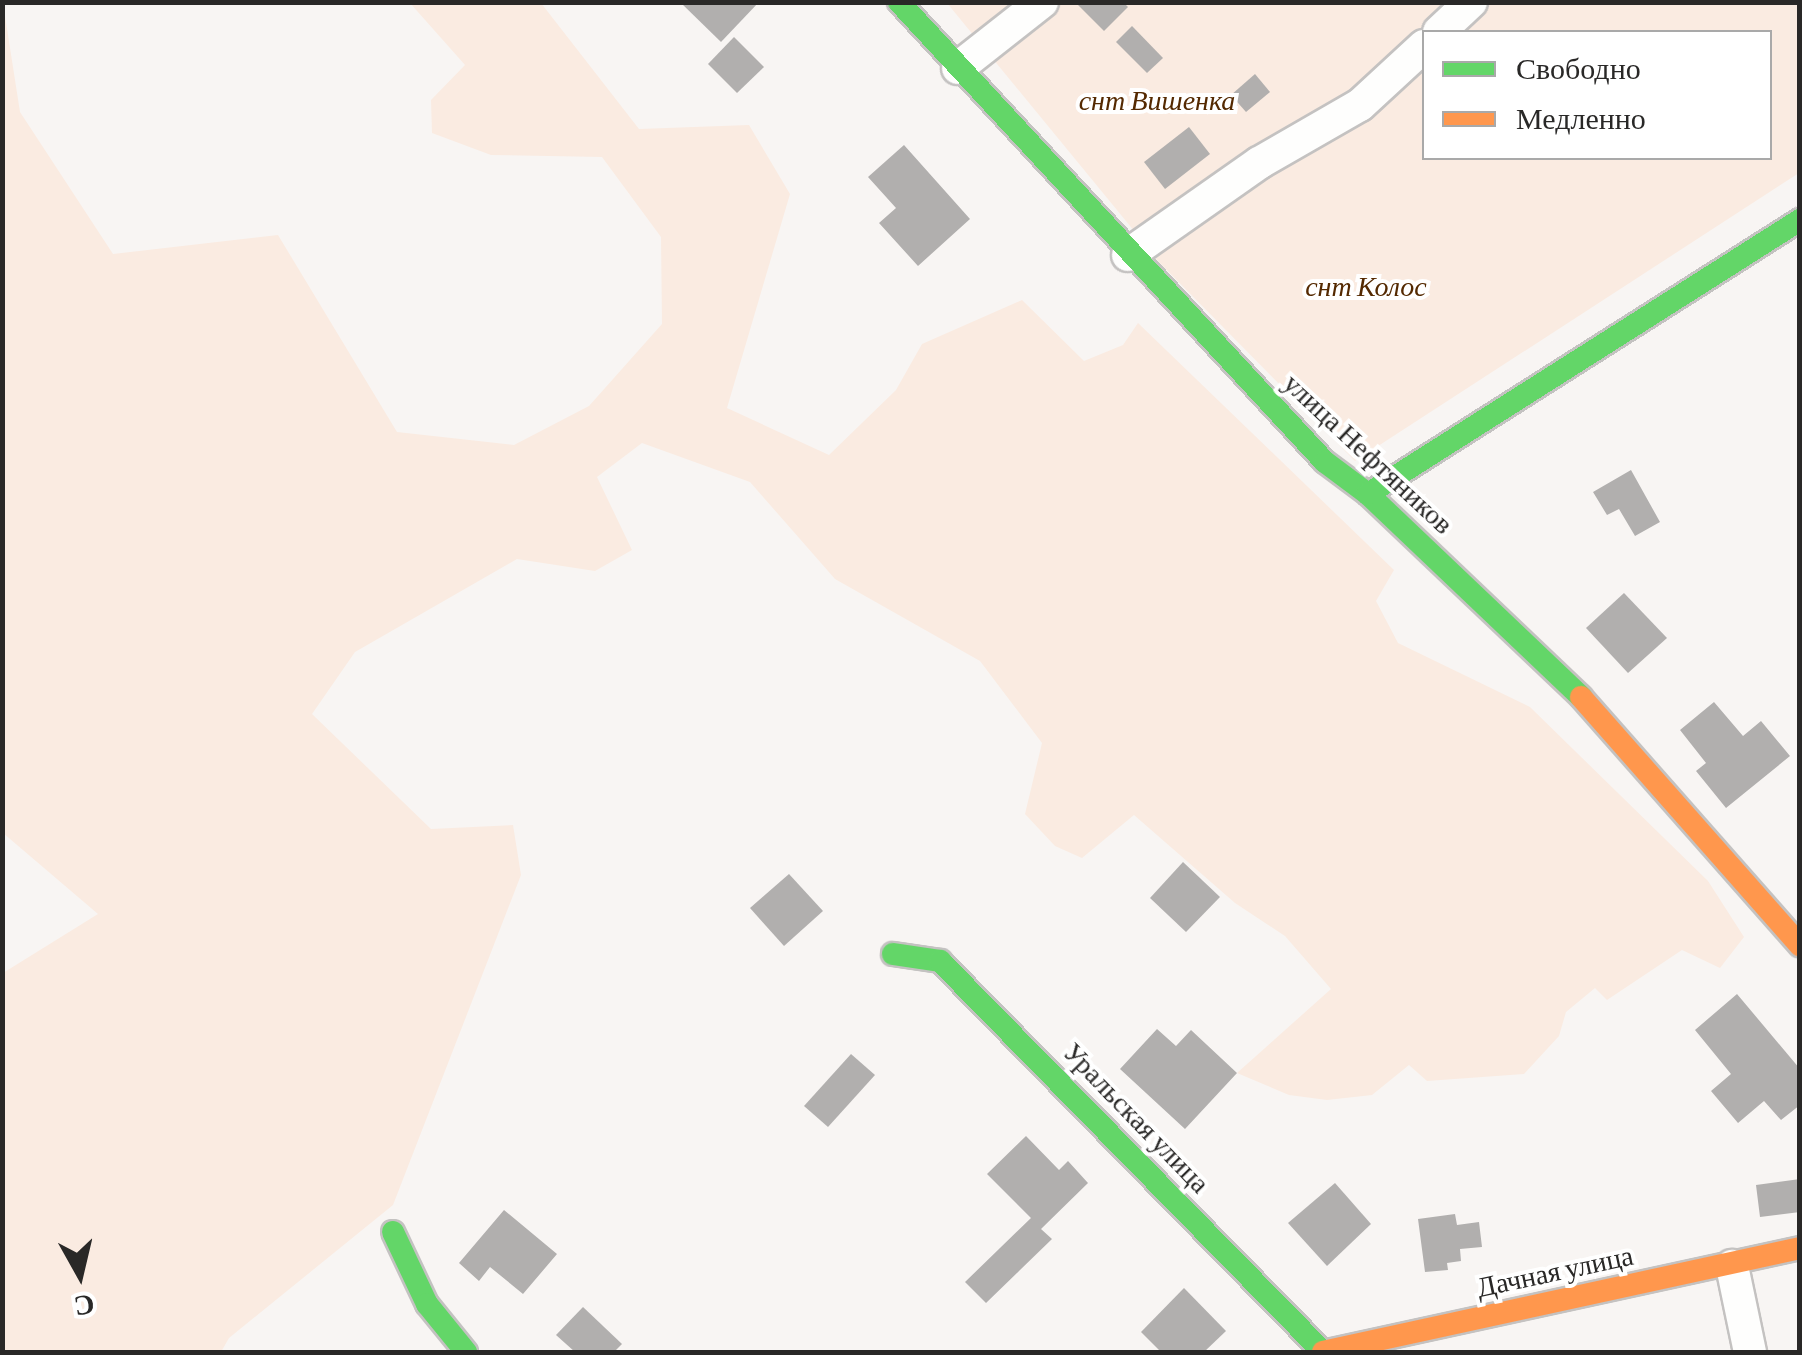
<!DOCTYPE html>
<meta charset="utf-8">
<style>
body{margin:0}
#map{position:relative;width:1802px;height:1355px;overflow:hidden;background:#f8f5f3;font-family:"Crimson Pro",serif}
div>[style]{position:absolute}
.green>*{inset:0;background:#faebe1}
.building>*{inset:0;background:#b1afae}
.roads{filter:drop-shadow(2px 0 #c4c2c1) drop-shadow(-2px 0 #c4c2c1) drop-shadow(0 2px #c4c2c1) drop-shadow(0 -2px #c4c2c1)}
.street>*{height:32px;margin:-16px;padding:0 16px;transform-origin:16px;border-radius:16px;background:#fefefd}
.fast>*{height:22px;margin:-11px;padding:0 11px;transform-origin:11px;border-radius:11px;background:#63d668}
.slow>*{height:22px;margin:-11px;padding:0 11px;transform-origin:11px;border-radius:11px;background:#ff974d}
span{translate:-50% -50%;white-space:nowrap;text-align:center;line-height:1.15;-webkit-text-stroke:8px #fff;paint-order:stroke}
.park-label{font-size:28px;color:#542901;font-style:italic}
.street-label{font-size:28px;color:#292827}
.frame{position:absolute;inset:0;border:5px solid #292827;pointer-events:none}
.legend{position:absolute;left:1422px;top:30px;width:350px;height:130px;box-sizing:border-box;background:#fff;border:2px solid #a9a9a9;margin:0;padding:12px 18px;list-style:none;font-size:30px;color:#292827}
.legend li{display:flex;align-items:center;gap:20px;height:50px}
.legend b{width:50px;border:2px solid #a9a9a9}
.north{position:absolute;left:30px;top:1225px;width:100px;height:100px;-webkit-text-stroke:8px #fff;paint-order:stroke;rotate:172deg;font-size:28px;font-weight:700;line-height:40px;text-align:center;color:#292827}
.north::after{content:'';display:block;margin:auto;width:35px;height:45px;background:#292827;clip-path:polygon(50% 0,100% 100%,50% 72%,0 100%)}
</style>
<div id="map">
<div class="green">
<div style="clip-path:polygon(3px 3px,20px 112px,113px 254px,278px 235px,397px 432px,514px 445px,589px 406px,662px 324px,661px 237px,602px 157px,491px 155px,432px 133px,431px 100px,465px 65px,410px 3px,541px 3px,639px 129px,749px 125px,790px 194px,727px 408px,829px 455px,896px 390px,922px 344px,1022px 300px,1084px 361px,1123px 345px,1138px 323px,1394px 570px,1376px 601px,1398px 643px,1530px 707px,1708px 881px,1744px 937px,1720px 968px,1682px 950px,1607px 1000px,1595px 988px,1566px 1012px,1559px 1036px,1524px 1074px,1427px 1081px,1409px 1065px,1372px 1095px,1327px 1100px,1289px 1095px,1237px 1073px,1331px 989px,1285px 936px,1235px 903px,1134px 815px,1082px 858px,1055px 846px,1025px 814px,1042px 743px,980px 661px,835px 579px,750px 482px,642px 443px,597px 477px,632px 550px,595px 571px,517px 559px,355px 652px,312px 714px,431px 829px,513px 825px,521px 875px,393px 1205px,229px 1338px,221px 1352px,3px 1352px,3px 973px,98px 914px,3px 833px)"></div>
<div style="clip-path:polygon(947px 3px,1462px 3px,1356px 91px,1135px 232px)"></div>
<div style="clip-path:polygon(1490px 3px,1799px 3px,1799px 173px,1355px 461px,1149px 252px,1367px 115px,1424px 63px,1424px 158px,1770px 158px,1770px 32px,1457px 32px)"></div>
</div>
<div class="building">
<div style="clip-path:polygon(680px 2px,759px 2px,721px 42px)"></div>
<div style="clip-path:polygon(1075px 2px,1123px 2px,1128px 7px,1104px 31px)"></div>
<div style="clip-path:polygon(1132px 26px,1163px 58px,1147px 73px,1116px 42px)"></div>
<div style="clip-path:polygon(734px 37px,764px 67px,737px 93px,708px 64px)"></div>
<div style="clip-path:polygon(1255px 74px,1270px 92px,1246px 112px,1231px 95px)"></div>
<div style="clip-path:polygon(1189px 127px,1210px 154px,1165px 189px,1144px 162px)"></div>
<div style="clip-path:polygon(904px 145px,970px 219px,918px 266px,879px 223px,896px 208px,868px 177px)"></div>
<div style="clip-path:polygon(1631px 470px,1660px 522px,1635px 536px,1619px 509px,1607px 515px,1593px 492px)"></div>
<div style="clip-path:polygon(1624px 593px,1667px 638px,1628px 673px,1586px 628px)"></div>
<div style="clip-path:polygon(1714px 702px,1743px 736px,1761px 721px,1790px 756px,1726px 808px,1696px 771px,1706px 763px,1680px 730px)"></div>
<div style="clip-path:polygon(1183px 862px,1220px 897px,1186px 932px,1150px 898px)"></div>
<div style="clip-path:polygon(789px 874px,823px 911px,784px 946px,750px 908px)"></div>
<div style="clip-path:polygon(1737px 994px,1800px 1069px,1800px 1105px,1781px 1120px,1764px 1101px,1738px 1123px,1711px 1091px,1731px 1074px,1695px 1030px)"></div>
<div style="clip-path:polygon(1157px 1029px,1176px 1046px,1191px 1030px,1237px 1073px,1185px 1129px,1120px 1069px)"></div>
<div style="clip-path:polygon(851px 1054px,875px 1075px,828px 1127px,804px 1106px)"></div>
<div style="clip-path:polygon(1026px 1136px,1059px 1170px,1068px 1161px,1088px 1183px,1041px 1229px,1052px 1239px,986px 1303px,965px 1282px,1031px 1218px,987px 1174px)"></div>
<div style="clip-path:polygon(1800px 1179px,1800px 1212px,1760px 1217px,1756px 1185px)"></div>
<div style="clip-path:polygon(1335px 1183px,1371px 1224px,1327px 1266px,1288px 1223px)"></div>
<div style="clip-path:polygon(504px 1210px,557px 1254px,523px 1294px,490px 1267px,479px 1281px,459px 1263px)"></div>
<div style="clip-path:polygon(1455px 1214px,1457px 1225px,1479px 1222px,1482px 1247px,1460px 1249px,1461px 1261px,1447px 1263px,1448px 1270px,1425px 1272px,1418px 1219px)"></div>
<div style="clip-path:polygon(1184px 1288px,1226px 1331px,1204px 1352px,1161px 1352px,1141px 1332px)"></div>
<div style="clip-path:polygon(583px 1307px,622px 1344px,614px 1352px,575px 1352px,556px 1335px)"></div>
</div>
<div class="roads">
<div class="street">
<div style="left:1439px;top:32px;width:44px;rotate:-43.2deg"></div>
<div style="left:958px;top:68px;width:107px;rotate:-38.2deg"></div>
<div style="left:1128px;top:255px;width:160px;rotate:-35.1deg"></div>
<div style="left:1259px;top:163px;width:116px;rotate:-29.9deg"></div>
<div style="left:1360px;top:105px;width:87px;rotate:-42.7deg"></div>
<div style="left:1732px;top:1266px;width:88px;rotate:78.2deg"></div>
</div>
<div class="fast">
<div style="left:899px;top:2px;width:627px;rotate:47.2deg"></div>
<div style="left:1325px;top:462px;width:54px;rotate:36.7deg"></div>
<div style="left:1368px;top:494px;width:294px;rotate:43.6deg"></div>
<div style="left:1368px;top:494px;width:512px;rotate:-32.39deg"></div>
<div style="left:893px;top:954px;width:48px;rotate:8.5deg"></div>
<div style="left:940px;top:961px;width:547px;rotate:45.59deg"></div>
<div style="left:393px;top:1232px;width:80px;rotate:64.7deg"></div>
<div style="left:427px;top:1304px;width:62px;rotate:50.9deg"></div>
</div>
<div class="slow">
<div style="left:1581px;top:697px;width:331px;rotate:48.6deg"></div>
<div style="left:1323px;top:1352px;width:488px;rotate:-12.3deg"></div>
</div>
</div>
<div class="park-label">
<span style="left:1157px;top:101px">снт Вишенка</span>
<span style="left:1366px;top:287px">снт Колос</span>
</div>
<div class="street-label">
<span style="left:1368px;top:454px;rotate:43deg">улица Нефтяников</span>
<span style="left:1136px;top:1118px;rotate:46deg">Уральская улица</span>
<span style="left:1555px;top:1272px;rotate:-12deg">Дачная улица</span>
</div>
<div class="frame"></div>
<ul class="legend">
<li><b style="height:12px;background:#63d668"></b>Свободно</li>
<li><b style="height:12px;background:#ff974d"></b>Медленно</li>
</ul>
<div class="north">С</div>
</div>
